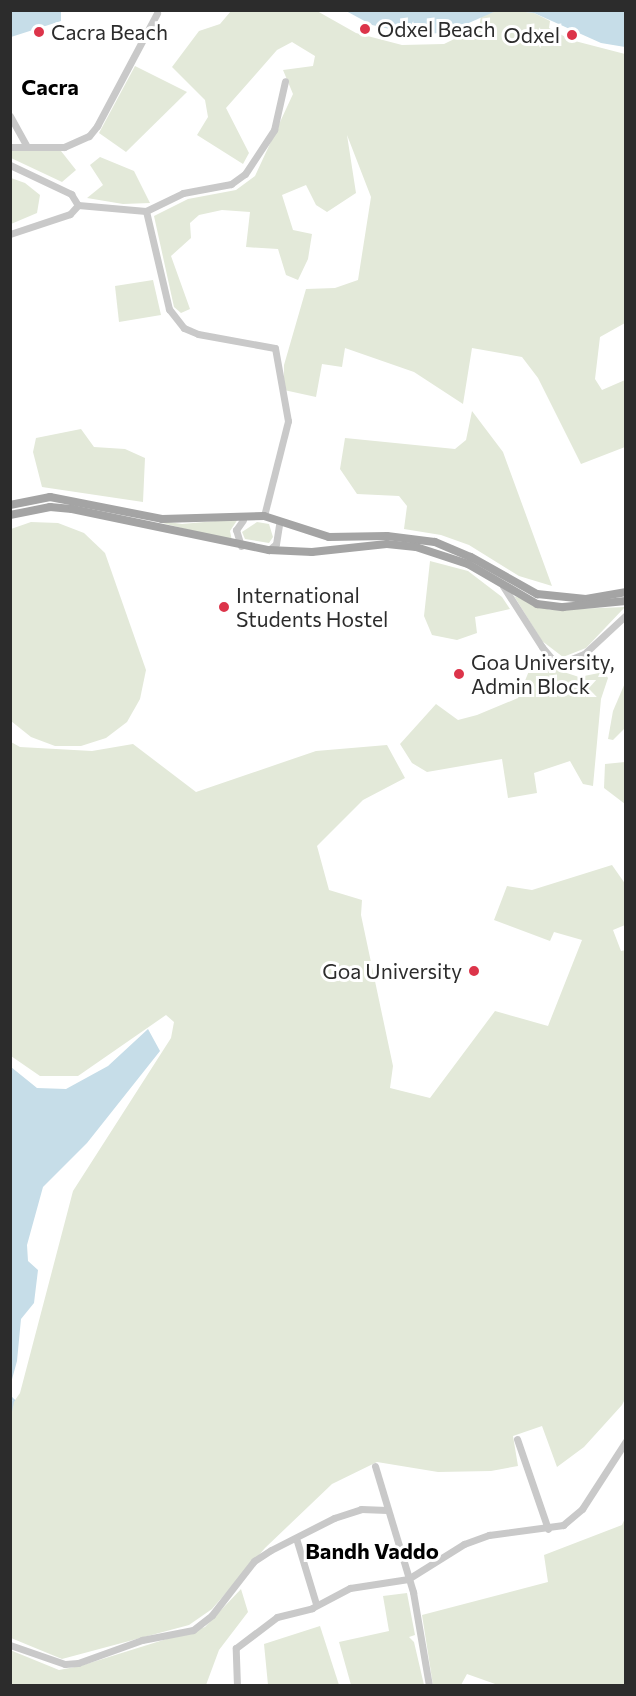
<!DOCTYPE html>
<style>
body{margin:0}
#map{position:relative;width:636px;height:1696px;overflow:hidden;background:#fff;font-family:Commissioner,sans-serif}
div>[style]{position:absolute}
.green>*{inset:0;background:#e3e9d9}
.water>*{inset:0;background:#c6dde8}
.stream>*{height:1.5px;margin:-0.75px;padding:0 0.75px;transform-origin:0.75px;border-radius:0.75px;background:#c6dde8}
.minor>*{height:7px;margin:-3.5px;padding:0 3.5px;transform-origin:3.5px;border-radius:3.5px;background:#c9c9c9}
.major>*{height:8px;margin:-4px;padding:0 4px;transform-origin:4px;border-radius:4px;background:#a4a4a4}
.dots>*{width:16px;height:16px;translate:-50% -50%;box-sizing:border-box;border:3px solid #fff;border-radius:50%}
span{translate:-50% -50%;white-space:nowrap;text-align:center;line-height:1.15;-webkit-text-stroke:6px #fff;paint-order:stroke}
.poi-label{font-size:21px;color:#2c2c2c}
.left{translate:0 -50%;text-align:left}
.right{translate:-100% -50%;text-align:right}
.neighbourhood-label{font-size:22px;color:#000;font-weight:700}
.frame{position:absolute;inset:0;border:12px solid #2c2c2c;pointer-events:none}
</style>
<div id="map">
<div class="green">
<div style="clip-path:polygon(231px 11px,317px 11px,356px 33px,402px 45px,444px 44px,479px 27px,481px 16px,496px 11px,517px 11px,534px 13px,550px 21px,549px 28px,571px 40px,625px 54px,625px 323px,600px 337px,595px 379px,602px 390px,625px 380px,625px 447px,581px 464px,538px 378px,522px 357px,472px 348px,463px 404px,414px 372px,345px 348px,342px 367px,322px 364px,316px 397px,284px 390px,284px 365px,306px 289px,335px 288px,358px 280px,371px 197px,347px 135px,356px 193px,327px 212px,316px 205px,306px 185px,282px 195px,293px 230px,312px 234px,308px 259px,298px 280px,286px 275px,278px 249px,246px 247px,250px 212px,222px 210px,199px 215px,190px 223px,191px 238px,171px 256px,190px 309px,181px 313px,174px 307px,154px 216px,188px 199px,236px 190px,255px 176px,293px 94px,283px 70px,313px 66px,315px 56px,292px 42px,277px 50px,226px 108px,249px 153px,243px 164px,197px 135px,208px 117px,205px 100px,172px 67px,199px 31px,220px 24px)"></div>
<div style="clip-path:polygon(135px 66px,187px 92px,126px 152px,99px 133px)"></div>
<div style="clip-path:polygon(10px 148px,61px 151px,76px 170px,62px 182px,11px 158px)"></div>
<div style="clip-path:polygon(100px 157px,134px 171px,150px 203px,123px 204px,87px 198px,103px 185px,90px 165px)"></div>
<div style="clip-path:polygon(11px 178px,25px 183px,40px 195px,37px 213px,11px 224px)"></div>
<div style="clip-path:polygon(153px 280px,161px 315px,119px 322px,115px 286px)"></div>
<div style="clip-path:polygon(472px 411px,503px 452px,552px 586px,519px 576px,469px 545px,441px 535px,404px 529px,407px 506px,399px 496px,357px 494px,340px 469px,345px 438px,455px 449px,466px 440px)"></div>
<div style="clip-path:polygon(81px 429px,94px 447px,125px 449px,145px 458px,143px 502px,42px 487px,33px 452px,36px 438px)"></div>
<div style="clip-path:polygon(147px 519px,182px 524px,238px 519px,230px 531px,232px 541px)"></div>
<div style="clip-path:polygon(31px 522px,58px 523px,84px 533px,105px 553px,146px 670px,140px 699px,127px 722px,106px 738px,81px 746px,55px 746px,31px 737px,11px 721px,11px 529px)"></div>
<div style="clip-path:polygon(257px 522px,269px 524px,273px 537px,269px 543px,245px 539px,242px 532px)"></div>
<div style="clip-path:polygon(430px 561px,468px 571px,502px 597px,510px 609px,475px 617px,477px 633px,457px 640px,432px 635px,424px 616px)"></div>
<div style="clip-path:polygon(514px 596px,550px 610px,625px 607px,586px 648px,563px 657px,542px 641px)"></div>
<div style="clip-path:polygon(539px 664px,579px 677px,604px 672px,608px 678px,601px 699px,593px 786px,583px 784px,570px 761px,534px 773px,537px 793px,508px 798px,502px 759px,427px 772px,412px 763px,400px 744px,436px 704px,458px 720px,477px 715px,518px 698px,531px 666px)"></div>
<div style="clip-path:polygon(625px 683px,625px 728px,613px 740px,608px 739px,613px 711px)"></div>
<div style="clip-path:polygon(11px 742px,20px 747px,92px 751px,133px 744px,196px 792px,316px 751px,387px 745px,405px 778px,363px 800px,317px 846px,329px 890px,362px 900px,361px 915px,393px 1066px,390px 1088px,430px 1098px,495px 1011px,548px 1026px,582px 940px,554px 932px,550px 941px,494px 920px,507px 886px,532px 890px,612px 865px,626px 885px,625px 925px,613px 930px,621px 951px,626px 950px,626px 1397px,622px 1405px,584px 1447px,557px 1467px,542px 1426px,513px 1436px,518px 1466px,491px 1471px,438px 1472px,377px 1462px,332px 1484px,265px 1548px,212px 1609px,189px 1625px,62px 1659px,11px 1638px,11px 1406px,20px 1393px,73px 1191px,171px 1038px,174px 1022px,166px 1015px,78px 1076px,40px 1076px,11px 1056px)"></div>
<div style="clip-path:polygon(625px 762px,626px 762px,625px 804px,604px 788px,605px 764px)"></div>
<div style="clip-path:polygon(625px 1518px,625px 1685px,498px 1685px,467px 1674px,461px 1685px,433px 1685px,422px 1615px,548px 1582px,544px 1555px,622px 1525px)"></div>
<div style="clip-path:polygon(241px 1589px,248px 1612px,219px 1650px,206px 1685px,11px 1685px,10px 1650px,59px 1670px,80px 1666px,205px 1627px)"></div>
<div style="clip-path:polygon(407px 1593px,415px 1635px,409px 1637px,414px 1642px,424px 1685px,351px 1685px,339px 1642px,389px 1631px,383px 1596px)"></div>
<div style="clip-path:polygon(320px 1626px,339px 1685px,268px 1685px,264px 1644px)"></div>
</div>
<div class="water">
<div style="clip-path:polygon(10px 11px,61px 11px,61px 21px,11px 37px)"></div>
<div style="clip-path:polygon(346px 11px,496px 11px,446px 33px,412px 34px,372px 25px)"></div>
<div style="clip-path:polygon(517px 11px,625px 11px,625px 47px,601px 43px,534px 13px)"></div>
<div style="clip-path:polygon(148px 1029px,160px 1051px,87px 1143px,43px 1187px,27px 1245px,28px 1261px,38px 1270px,34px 1303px,21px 1319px,17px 1361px,11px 1383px,11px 1067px,37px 1088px,66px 1089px,108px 1066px)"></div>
</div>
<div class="stream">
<div style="left:10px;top:1396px;width:6px;rotate:45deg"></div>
<div style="left:14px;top:1400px;width:19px;rotate:102deg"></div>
</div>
<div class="minor">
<div style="left:10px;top:116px;width:35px;rotate:61deg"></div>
<div style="left:27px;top:147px;width:17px;rotate:180deg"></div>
<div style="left:27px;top:147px;width:37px"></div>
<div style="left:64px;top:147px;width:27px;rotate:-24deg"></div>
<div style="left:89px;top:136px;width:13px;rotate:-51deg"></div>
<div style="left:97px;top:126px;width:128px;rotate:-62deg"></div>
<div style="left:10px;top:165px;width:68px;rotate:25.4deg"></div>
<div style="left:71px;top:194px;width:13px;rotate:58deg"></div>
<div style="left:78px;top:205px;width:68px;rotate:5deg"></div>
<div style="left:146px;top:211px;width:101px;rotate:76.8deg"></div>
<div style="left:169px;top:309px;width:24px;rotate:52deg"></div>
<div style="left:184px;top:328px;width:15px;rotate:23deg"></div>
<div style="left:198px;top:334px;width:78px;rotate:10.3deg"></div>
<div style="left:275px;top:348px;width:74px;rotate:79.9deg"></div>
<div style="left:288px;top:421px;width:98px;rotate:104.2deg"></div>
<div style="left:146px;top:211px;width:41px;rotate:-25.9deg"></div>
<div style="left:183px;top:193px;width:49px;rotate:-10.6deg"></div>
<div style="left:231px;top:184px;width:17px;rotate:-36deg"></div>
<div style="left:245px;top:174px;width:53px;rotate:-56.6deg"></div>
<div style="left:274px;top:130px;width:50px;rotate:-77.3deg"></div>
<div style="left:10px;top:234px;width:63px;rotate:-18.4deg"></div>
<div style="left:70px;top:214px;width:12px;rotate:-48deg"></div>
<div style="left:241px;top:546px;width:17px;rotate:-107deg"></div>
<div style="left:236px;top:530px;width:12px;rotate:-55deg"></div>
<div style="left:269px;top:550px;width:9px;rotate:-41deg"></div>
<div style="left:276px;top:544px;width:20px;rotate:-81deg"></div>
<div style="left:503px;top:586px;width:72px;rotate:57.4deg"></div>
<div style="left:542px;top:647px;width:16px;rotate:50deg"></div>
<div style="left:552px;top:659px;width:12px;rotate:14deg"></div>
<div style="left:564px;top:662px;width:22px;rotate:-22deg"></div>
<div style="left:584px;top:654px;width:57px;rotate:-42.9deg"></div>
<div style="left:517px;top:1439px;width:95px;rotate:71deg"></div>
<div style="left:375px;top:1466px;width:132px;rotate:73.2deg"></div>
<div style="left:413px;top:1592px;width:95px;rotate:80.3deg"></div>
<div style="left:296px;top:1538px;width:69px;rotate:73.1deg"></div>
<div style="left:10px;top:1645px;width:58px;rotate:19.1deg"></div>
<div style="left:65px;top:1664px;width:13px;rotate:-4deg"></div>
<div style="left:78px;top:1663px;width:68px;rotate:-19.8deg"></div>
<div style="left:142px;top:1640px;width:52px;rotate:-11.1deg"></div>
<div style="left:193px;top:1630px;width:24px;rotate:-38deg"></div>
<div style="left:212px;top:1615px;width:68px;rotate:-52.1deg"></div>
<div style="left:254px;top:1561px;width:20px;rotate:-33deg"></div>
<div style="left:271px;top:1550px;width:71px;rotate:-26.9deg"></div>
<div style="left:334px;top:1518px;width:28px;rotate:-18deg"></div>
<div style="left:361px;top:1509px;width:26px;rotate:2deg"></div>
<div style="left:237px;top:1686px;width:38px;rotate:-92deg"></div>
<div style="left:236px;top:1648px;width:51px;rotate:-37.1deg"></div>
<div style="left:277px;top:1617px;width:36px;rotate:-14deg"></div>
<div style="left:312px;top:1608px;width:43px;rotate:-27.8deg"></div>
<div style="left:350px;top:1588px;width:59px;rotate:-8.8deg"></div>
<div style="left:408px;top:1579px;width:66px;rotate:-32deg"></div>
<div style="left:464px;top:1544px;width:27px;rotate:-20deg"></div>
<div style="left:489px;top:1535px;width:75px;rotate:-7.7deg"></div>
<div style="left:563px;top:1525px;width:25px;rotate:-40deg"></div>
<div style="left:582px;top:1509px;width:81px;rotate:-57.1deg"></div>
</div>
<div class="major">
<div style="left:10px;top:505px;width:41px;rotate:-11.3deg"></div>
<div style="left:50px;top:497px;width:114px;rotate:11.1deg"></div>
<div style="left:162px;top:519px;width:102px;rotate:-1.7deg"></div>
<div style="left:264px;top:516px;width:68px;rotate:17.9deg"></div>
<div style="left:329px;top:537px;width:58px;rotate:-1deg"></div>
<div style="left:387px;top:536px;width:48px;rotate:7.1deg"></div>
<div style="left:435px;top:542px;width:39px;rotate:23deg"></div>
<div style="left:471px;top:557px;width:76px;rotate:29.3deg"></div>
<div style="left:537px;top:594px;width:49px;rotate:5.8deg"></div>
<div style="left:586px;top:599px;width:41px;rotate:-9.9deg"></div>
<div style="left:10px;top:515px;width:41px;rotate:-11.3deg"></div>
<div style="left:50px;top:507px;width:22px;rotate:5deg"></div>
<div style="left:72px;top:509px;width:201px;rotate:11.8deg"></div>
<div style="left:269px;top:550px;width:43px;rotate:2.7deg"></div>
<div style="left:312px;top:552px;width:75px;rotate:-6.1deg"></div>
<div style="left:387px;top:544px;width:29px;rotate:6deg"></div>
<div style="left:416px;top:547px;width:55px;rotate:18.1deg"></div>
<div style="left:468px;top:564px;width:80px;rotate:30.1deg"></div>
<div style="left:537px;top:604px;width:26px;rotate:7deg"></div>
<div style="left:563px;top:607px;width:63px;rotate:-5.4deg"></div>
</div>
<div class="dots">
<div style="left:365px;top:29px;background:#dc344a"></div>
<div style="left:39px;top:32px;background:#dc344a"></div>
<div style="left:572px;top:35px;background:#dc344a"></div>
<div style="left:224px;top:607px;background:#dc344a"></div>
<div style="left:459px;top:674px;background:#dc344a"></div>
<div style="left:474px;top:971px;background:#dc344a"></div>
</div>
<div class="poi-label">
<span class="left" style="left:377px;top:29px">Odxel Beach</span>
<span class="left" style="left:51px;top:32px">Cacra Beach</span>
<span class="right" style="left:560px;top:35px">Odxel</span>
<span class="left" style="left:236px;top:607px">International<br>Students Hostel</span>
<span class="left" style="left:471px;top:674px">Goa University,<br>Admin Block</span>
<span class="right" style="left:462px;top:971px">Goa University</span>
</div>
<div class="neighbourhood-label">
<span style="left:50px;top:87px">Cacra</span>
<span style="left:372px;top:1551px">Bandh Vaddo</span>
</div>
<div class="frame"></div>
</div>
